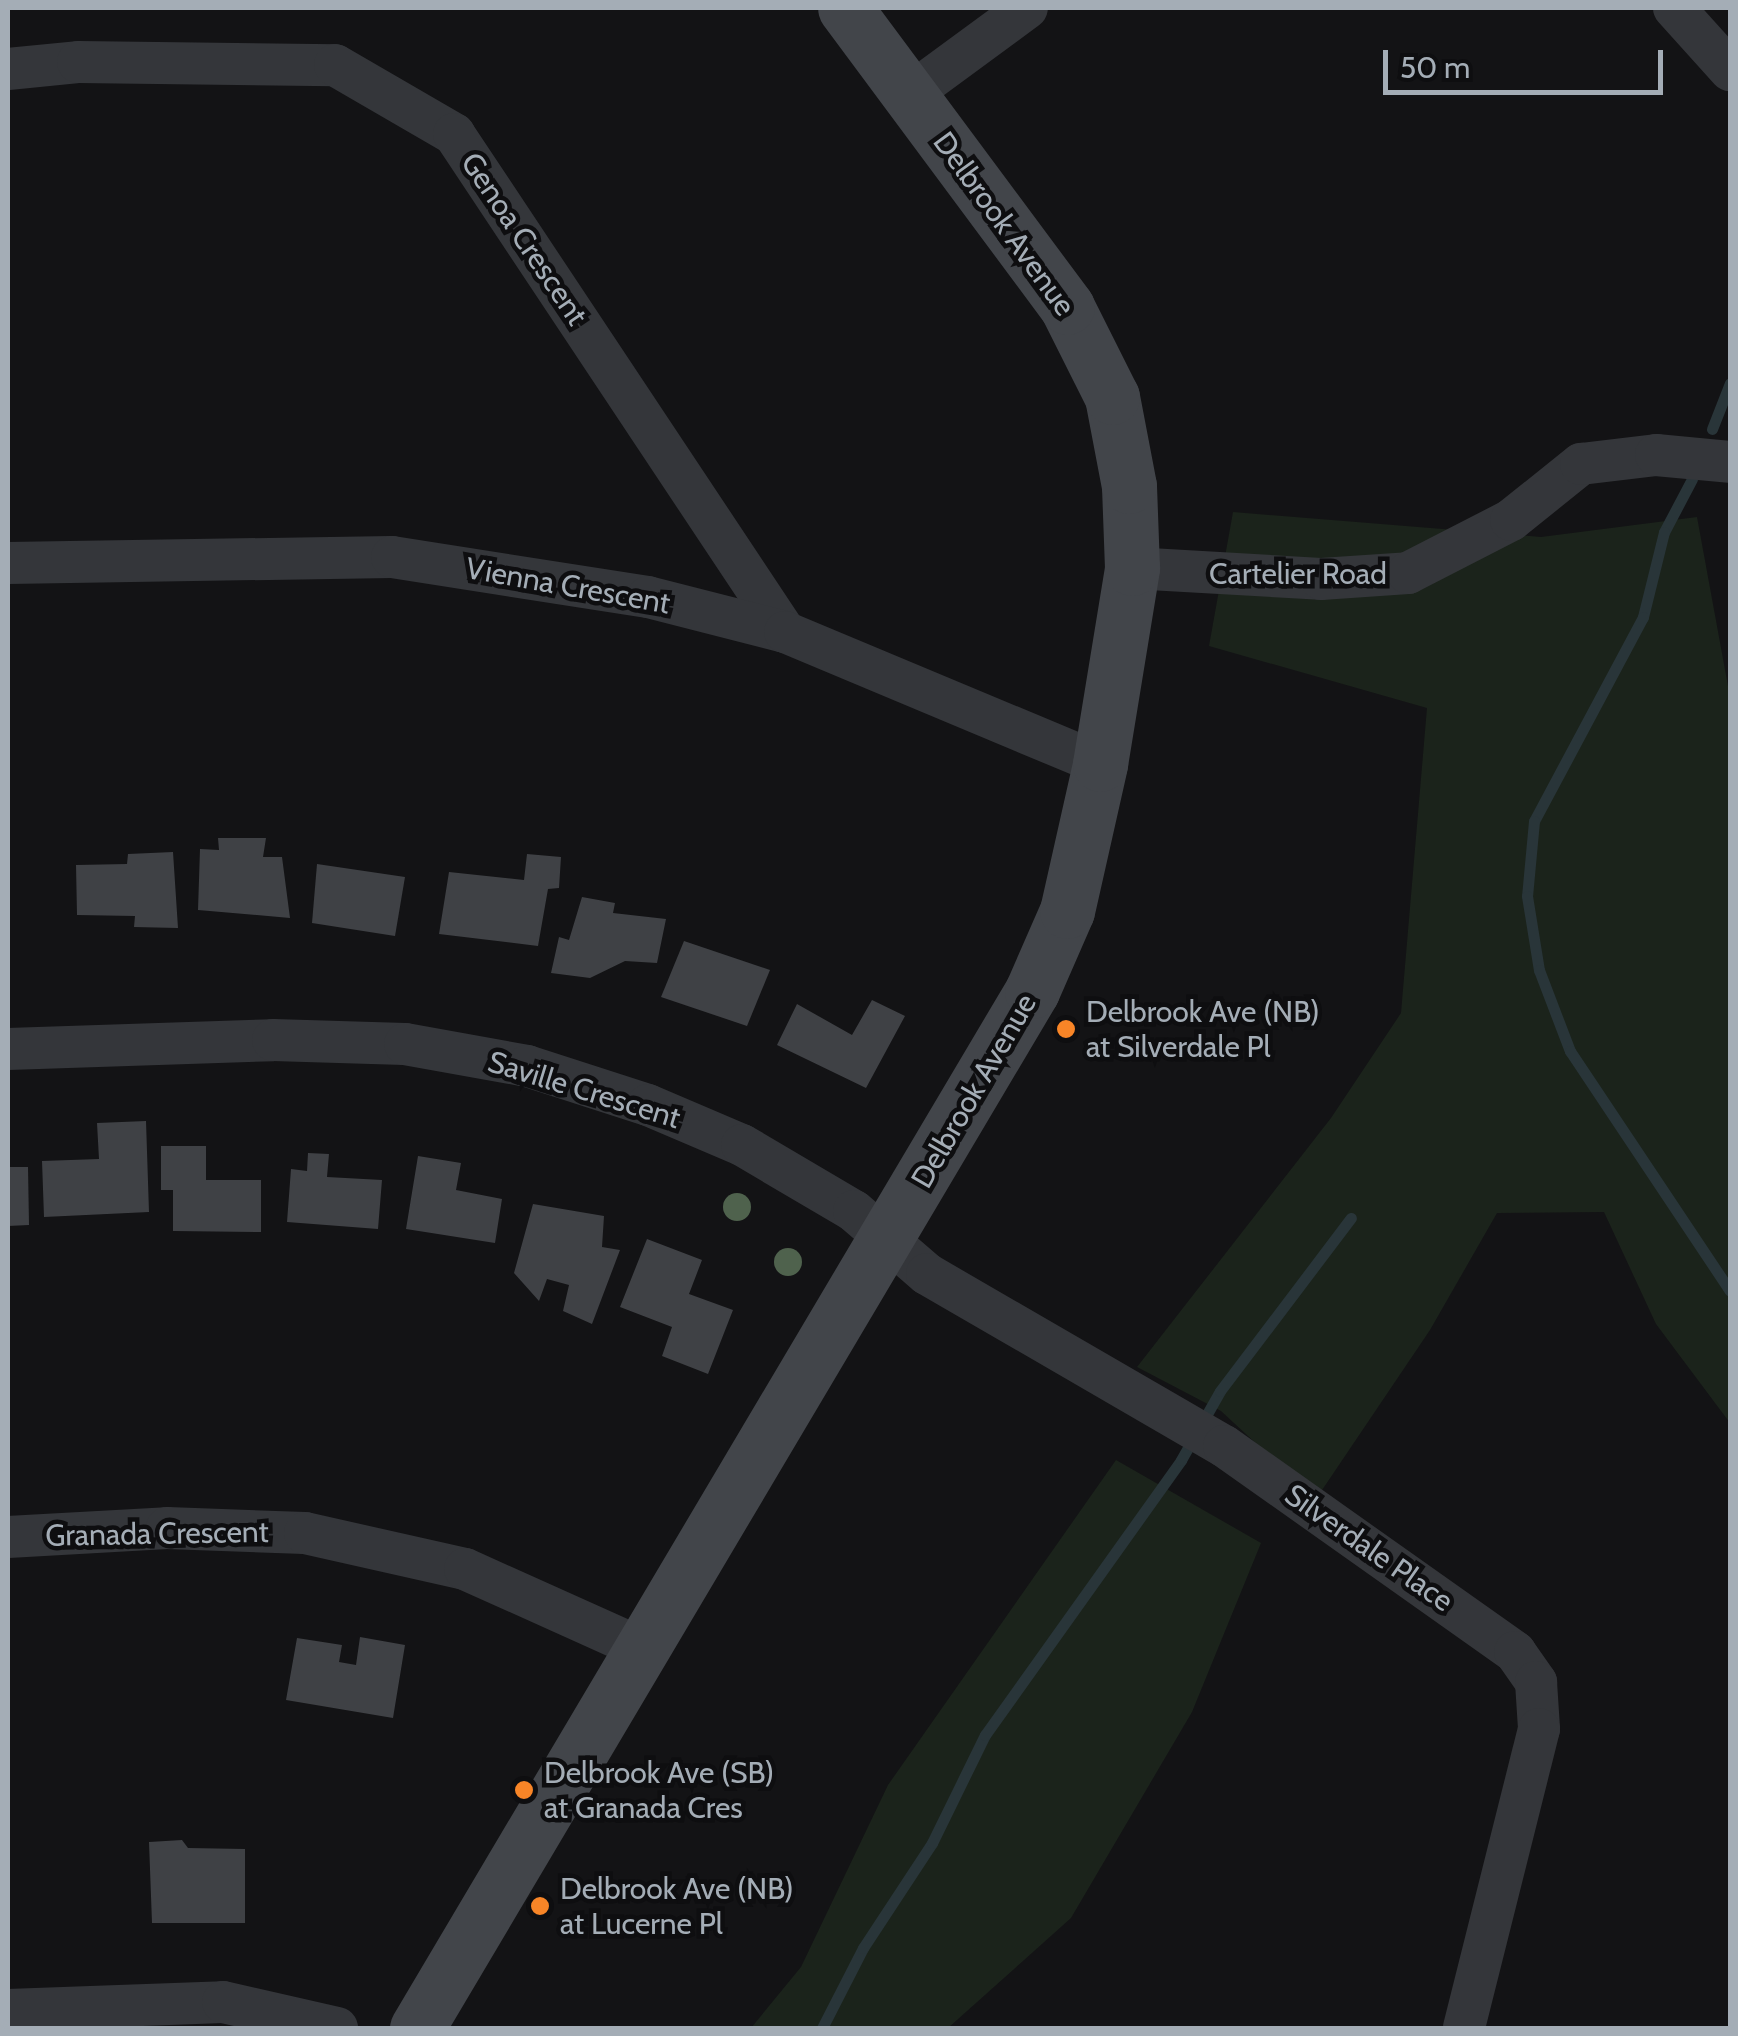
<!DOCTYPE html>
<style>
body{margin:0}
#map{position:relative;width:1738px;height:2036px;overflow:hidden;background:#131315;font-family:Cabin,sans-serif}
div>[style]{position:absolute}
.green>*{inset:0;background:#1b231b}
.stream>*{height:11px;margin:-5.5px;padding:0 5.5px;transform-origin:5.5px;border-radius:5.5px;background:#293539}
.building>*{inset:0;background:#3f4145}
.street>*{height:42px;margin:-21px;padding:0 21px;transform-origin:21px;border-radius:21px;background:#34363a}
.secondary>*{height:55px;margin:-27.5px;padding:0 27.5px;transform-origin:27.5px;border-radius:27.5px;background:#42454a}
.trees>*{width:28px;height:28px;margin:-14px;border-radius:50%;background:#4f624d}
.dots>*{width:28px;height:28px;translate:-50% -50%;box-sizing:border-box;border:5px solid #0e0e10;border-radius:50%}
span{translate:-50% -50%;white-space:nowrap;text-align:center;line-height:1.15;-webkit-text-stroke:9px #0e0e10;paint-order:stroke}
.street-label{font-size:30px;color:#a4adb6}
.poi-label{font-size:30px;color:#a4adb6}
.left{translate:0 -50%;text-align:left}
.frame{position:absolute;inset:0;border:10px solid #a4adb6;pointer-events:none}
.scale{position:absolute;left:1383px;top:50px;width:280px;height:45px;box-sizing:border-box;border:5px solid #a4adb6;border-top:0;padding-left:12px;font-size:30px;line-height:35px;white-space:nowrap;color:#a4adb6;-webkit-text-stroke:8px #0e0e10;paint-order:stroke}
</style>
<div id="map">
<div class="green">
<div style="clip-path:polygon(1233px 512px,1541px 537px,1697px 517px,1730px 697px,1730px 1423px,1656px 1324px,1604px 1212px,1497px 1213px,1430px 1330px,1316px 1499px,1221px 1411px,1137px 1367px,1331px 1118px,1401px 1013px,1427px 708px,1209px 646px)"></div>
<div style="clip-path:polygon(1116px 1460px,1261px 1543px,1192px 1712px,1071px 1918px,948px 2028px,751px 2028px,801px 1967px,888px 1785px)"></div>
</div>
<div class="stream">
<div style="left:1712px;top:429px;width:49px;rotate:-68.6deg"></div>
<div style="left:1692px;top:479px;width:60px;rotate:117.8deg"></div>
<div style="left:1664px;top:532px;width:88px;rotate:103.9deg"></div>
<div style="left:1643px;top:617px;width:231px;rotate:118.1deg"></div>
<div style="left:1534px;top:821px;width:75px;rotate:95.3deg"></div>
<div style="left:1527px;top:896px;width:75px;rotate:80.8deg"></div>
<div style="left:1539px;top:970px;width:87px;rotate:69.1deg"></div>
<div style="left:1570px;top:1051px;width:288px;rotate:56.3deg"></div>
<div style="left:822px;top:2028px;width:90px;rotate:-62.9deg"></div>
<div style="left:863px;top:1948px;width:126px;rotate:-56.7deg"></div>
<div style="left:932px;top:1843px;width:120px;rotate:-63.9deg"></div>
<div style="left:985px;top:1735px;width:338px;rotate:-54.5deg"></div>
<div style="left:1181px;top:1460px;width:79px;rotate:-60.5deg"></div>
<div style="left:1220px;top:1391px;width:217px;rotate:-52.9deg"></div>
</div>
<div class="building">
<div style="clip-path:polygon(218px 838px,266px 838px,263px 857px,282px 857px,290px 918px,198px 910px,200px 849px,219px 850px)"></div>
<div style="clip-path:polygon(173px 852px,178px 928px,134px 927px,135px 916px,77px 915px,76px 865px,127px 864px,128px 854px)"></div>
<div style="clip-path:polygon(527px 854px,561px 857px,559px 888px,548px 889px,538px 946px,439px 934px,449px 872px,524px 880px)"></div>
<div style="clip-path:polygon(317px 864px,405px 877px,395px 936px,312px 923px)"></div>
<div style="clip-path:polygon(582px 897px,615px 903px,613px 913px,666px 919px,657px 963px,625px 961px,590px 978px,551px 973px,559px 937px,569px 940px)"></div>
<div style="clip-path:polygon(684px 941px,770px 970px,747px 1026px,661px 997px)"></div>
<div style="clip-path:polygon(872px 1000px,905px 1016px,866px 1088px,777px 1045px,797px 1004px,852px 1035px)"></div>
<div style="clip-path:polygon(146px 1121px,149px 1212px,44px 1217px,42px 1161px,99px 1159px,97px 1123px)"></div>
<div style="clip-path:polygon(161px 1146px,206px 1146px,206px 1180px,261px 1180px,261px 1232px,173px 1231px,173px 1190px,161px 1190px)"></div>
<div style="clip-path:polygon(308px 1153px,329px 1154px,327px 1177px,382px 1180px,378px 1229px,287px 1222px,291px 1169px,307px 1171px)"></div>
<div style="clip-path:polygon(418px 1156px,461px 1163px,456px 1190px,502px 1199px,495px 1243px,406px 1229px)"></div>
<div style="clip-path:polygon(8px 1167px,28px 1167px,29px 1225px,8px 1226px)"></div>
<div style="clip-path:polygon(533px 1204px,604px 1216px,602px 1247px,620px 1250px,592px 1324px,563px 1311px,569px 1285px,547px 1279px,539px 1301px,514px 1273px)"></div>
<div style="clip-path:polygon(647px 1239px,702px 1260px,689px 1294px,733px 1310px,708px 1374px,662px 1356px,672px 1327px,620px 1307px)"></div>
<div style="clip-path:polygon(360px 1637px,405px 1645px,393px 1718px,286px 1700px,297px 1638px,342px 1645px,339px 1662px,356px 1665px)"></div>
<div style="clip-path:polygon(182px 1840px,188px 1848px,245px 1849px,245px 1923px,152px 1923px,149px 1842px)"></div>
</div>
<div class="street">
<div style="left:1674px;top:8px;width:84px;rotate:47.9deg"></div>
<div style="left:8px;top:69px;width:70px;rotate:-5.7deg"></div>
<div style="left:78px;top:62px;width:257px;rotate:0.7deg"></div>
<div style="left:335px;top:65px;width:138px;rotate:30.1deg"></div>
<div style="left:454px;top:134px;width:598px;rotate:56.39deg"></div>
<div style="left:910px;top:94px;width:145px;rotate:-36.3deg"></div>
<div style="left:8px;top:563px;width:384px;rotate:-0.9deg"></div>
<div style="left:392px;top:557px;width:259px;rotate:8.9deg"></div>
<div style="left:648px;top:597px;width:141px;rotate:14.3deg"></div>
<div style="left:785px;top:632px;width:342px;rotate:22.7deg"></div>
<div style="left:1132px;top:568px;width:189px;rotate:3.3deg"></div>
<div style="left:1321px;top:579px;width:87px;rotate:-3.9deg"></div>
<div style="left:1408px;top:573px;width:116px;rotate:-27.2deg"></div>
<div style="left:1511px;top:520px;width:90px;rotate:-38.7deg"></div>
<div style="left:1581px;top:464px;width:76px;rotate:-6.8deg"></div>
<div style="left:1656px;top:455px;width:74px;rotate:5.4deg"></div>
<div style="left:8px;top:1049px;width:265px;rotate:-1.9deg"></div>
<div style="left:273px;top:1040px;width:132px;rotate:1.7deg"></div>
<div style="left:405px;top:1044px;width:124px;rotate:10.2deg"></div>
<div style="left:527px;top:1066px;width:127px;rotate:17.9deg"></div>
<div style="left:648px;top:1105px;width:102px;rotate:23.1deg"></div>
<div style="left:742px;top:1145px;width:130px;rotate:30.5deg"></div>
<div style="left:854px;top:1211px;width:96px;rotate:40.8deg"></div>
<div style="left:927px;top:1274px;width:343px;rotate:30.1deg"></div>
<div style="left:1224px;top:1446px;width:357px;rotate:35.3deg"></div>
<div style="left:1515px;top:1652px;width:37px;rotate:55deg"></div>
<div style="left:1536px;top:1682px;width:47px;rotate:86.3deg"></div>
<div style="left:1539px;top:1729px;width:308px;rotate:104.1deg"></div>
<div style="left:8px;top:1537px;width:159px;rotate:-3.2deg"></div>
<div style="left:167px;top:1528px;width:138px;rotate:2.1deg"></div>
<div style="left:305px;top:1533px;width:164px;rotate:12.7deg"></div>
<div style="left:465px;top:1569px;width:197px;rotate:24.2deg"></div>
<div style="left:8px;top:2010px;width:215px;rotate:-2.1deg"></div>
<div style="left:223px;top:2002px;width:117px;rotate:12.8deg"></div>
</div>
<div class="secondary">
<div style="left:417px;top:2028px;width:1206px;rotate:-59.33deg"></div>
<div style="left:1032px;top:991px;width:87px;rotate:-66.4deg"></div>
<div style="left:1067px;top:911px;width:151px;rotate:-77.3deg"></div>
<div style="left:1100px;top:764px;width:199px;rotate:-80.7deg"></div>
<div style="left:1132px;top:568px;width:82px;rotate:-92.1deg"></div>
<div style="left:1129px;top:486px;width:91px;rotate:-100.8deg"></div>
<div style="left:1112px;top:397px;width:101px;rotate:-116.6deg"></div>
<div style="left:1067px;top:307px;width:372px;rotate:-126.6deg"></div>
</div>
<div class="trees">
<div style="left:737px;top:1207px"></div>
<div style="left:788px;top:1262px"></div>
</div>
<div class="dots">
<div style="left:1066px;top:1029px;background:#f88527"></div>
<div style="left:524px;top:1790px;background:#f88527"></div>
<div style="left:540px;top:1906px;background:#f88527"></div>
</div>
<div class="street-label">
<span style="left:1004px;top:224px;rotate:54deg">Delbrook Avenue</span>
<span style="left:524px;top:239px;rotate:56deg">Genoa Crescent</span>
<span style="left:1298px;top:574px">Cartelier Road</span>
<span style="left:568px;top:586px;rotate:10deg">Vienna Crescent</span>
<span style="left:584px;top:1090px;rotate:17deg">Saville Crescent</span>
<span style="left:974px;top:1091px;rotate:-60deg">Delbrook Avenue</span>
<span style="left:157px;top:1534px;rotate:-1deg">Granada Crescent</span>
<span style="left:1369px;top:1548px;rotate:35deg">Silverdale Place</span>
</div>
<div class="poi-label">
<span class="left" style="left:1086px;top:1029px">Delbrook Ave (NB)<br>at Silverdale Pl</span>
<span class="left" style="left:544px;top:1790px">Delbrook Ave (SB)<br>at Granada Cres</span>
<span class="left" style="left:560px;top:1906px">Delbrook Ave (NB)<br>at Lucerne Pl</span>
</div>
<div class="frame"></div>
<div class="scale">50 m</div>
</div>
